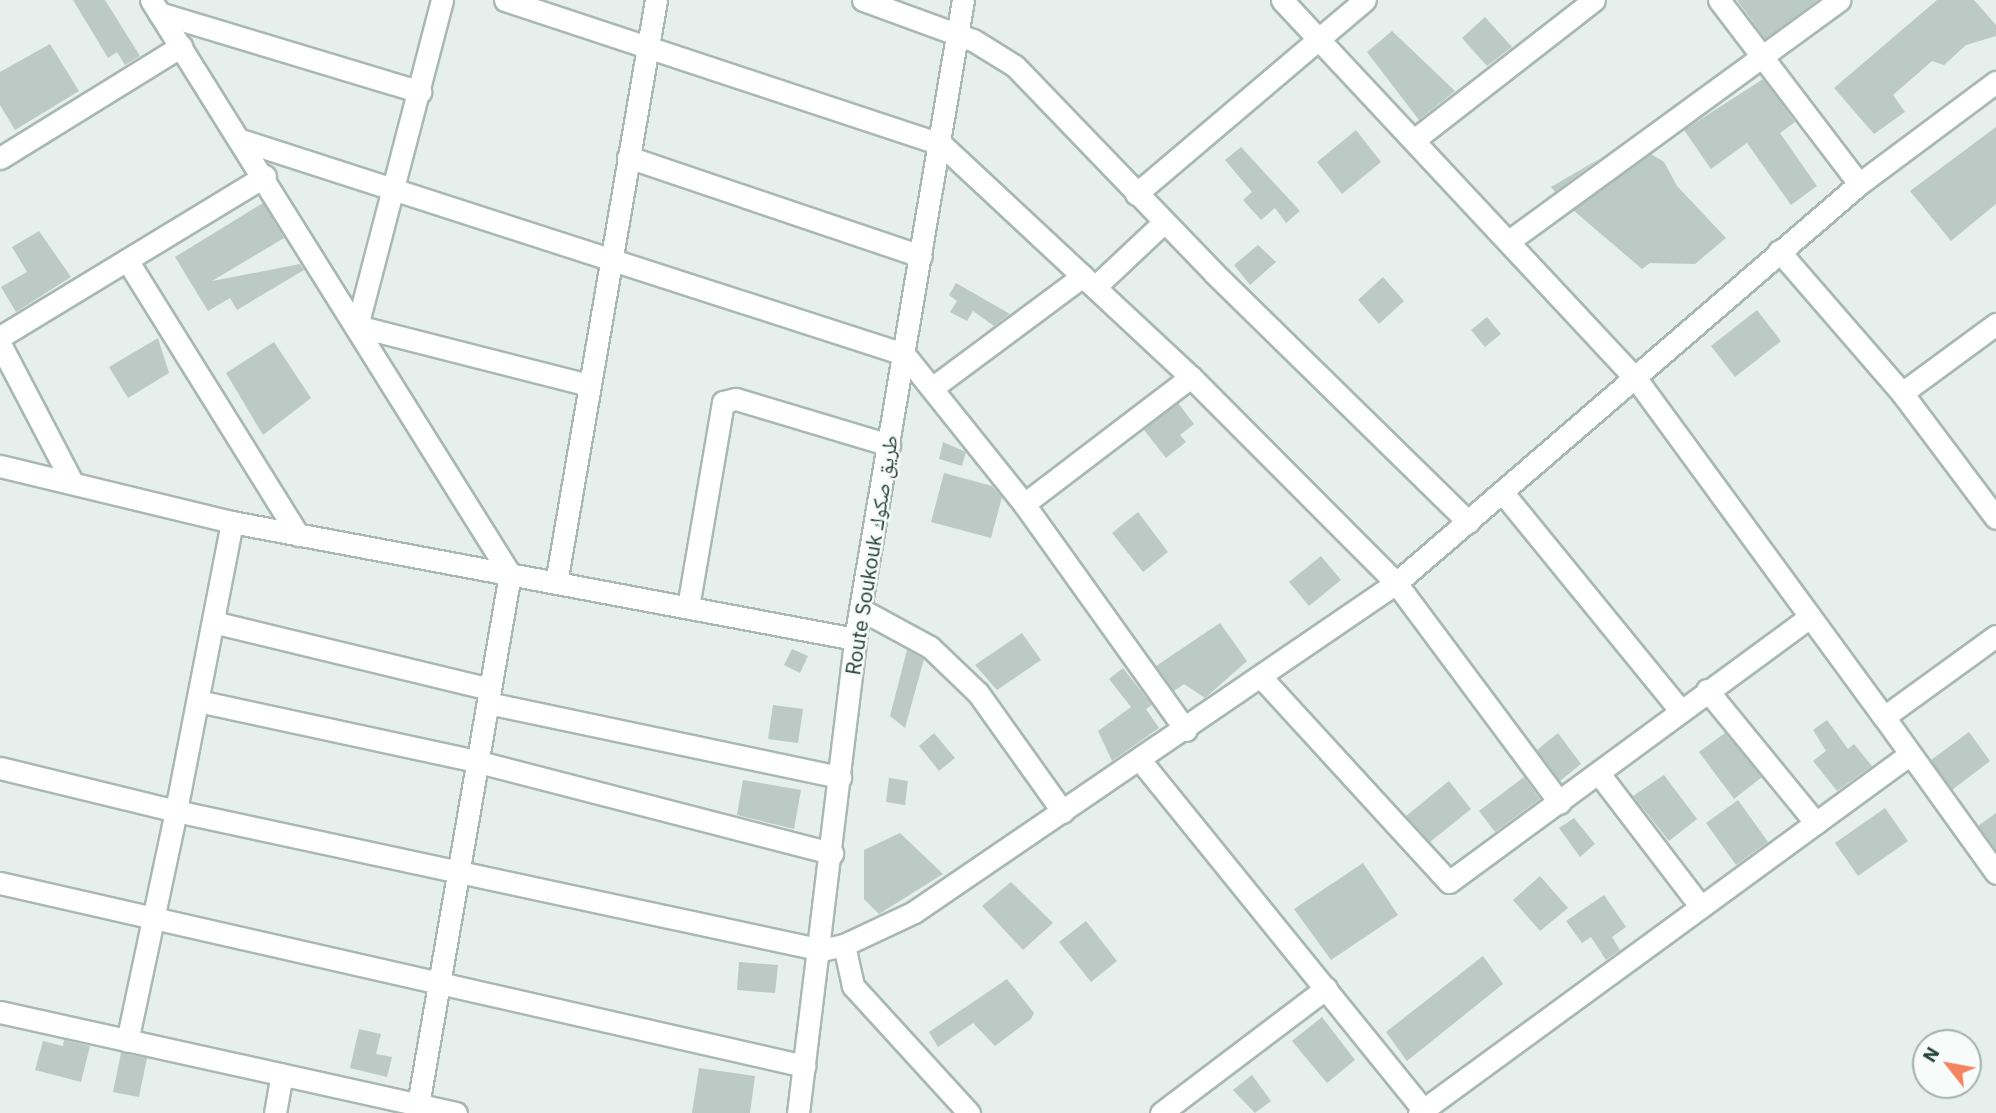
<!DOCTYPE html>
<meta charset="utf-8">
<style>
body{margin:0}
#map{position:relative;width:1996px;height:1113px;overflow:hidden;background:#e6efeb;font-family:"IBM Plex Sans","Noto Naskh Arabic",sans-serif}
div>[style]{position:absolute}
.building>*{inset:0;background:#bbcac4}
.roads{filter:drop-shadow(2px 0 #a8b8b2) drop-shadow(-2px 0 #a8b8b2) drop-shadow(0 2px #a8b8b2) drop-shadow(0 -2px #a8b8b2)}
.minor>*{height:21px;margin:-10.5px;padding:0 10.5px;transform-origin:10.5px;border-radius:10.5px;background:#fff}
span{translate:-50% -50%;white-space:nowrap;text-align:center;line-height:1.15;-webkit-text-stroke:5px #f7fbf9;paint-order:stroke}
.street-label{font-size:21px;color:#24423a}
.north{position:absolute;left:1912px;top:1029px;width:70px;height:70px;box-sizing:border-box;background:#f7fbf9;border:2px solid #a3b1ad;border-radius:50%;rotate:301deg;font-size:19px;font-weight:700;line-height:28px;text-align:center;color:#24423a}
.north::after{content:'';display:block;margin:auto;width:24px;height:32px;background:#f4845f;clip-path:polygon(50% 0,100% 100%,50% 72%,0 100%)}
</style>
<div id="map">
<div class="building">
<div style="clip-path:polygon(73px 0,105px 0,140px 56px,125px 65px,117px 52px,108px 58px)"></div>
<div style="clip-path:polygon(1737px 0,1818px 0,1765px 39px)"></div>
<div style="clip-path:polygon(1937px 0,1974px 0,1996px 25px,1996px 36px,1966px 45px,1944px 65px,1932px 61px,1893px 95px,1905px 112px,1874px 134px,1834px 88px)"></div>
<div style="clip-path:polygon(1485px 17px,1512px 47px,1487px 66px,1462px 38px)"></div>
<div style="clip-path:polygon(1392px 31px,1455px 91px,1419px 120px,1367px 52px)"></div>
<div style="clip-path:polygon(50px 44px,79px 91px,15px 130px,0 105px,0 72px)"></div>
<div style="clip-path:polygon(1763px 79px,1795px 122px,1780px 133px,1817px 186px,1791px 205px,1747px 143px,1711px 169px,1684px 130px)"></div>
<div style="clip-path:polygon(1996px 127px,1996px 204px,1951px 241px,1910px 191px)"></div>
<div style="clip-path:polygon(1356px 130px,1381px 162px,1342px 194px,1317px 162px)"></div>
<div style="clip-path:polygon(1241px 147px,1300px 211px,1286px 223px,1275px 208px,1261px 220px,1243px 200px,1252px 192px,1225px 160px)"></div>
<div style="clip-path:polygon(1651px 154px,1664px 162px,1677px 186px,1726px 238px,1695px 264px,1650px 263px,1642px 269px,1573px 210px)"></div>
<div style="clip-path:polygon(1599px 159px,1555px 192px,1551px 187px)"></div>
<div style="clip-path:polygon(263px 203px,284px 238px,212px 281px,300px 264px,304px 270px,237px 310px,230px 298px,208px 311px,175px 257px)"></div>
<div style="clip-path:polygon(39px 231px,71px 277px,16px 312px,1px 287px,27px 272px,12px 247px)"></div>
<div style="clip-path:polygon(1258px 245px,1276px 262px,1250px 285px,1234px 265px)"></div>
<div style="clip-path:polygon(1383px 277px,1404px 301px,1379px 324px,1358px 300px)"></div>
<div style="clip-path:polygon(956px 283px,1010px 314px,994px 326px,973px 311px,967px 321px,950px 312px,957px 301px,949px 295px)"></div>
<div style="clip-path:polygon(1757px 310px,1781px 341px,1735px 377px,1711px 346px)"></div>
<div style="clip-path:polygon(1487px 317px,1501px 334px,1485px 347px,1471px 330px)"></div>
<div style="clip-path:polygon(158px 338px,169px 373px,128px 398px,109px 367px)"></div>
<div style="clip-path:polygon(274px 342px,311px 398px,263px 435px,226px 373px)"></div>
<div style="clip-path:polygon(1178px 403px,1194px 424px,1180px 435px,1186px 442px,1166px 458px,1144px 430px)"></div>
<div style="clip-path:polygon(943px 442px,966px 452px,962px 466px,939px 459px)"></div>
<div style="clip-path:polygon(944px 473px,992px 486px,1002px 497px,991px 538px,931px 522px)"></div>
<div style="clip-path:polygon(1138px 512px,1168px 552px,1143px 572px,1112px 533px)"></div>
<div style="clip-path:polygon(1321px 556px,1341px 580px,1309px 606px,1289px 582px)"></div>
<div style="clip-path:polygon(1220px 623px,1247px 661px,1205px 698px,1184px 684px,1174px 691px,1156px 666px)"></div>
<div style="clip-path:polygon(1022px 633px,1041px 660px,997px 690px,975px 665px)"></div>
<div style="clip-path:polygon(792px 649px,808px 656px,800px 673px,784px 665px)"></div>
<div style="clip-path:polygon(907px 650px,924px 659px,905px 728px,890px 716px)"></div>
<div style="clip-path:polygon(1123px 668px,1152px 705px,1146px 709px,1159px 728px,1112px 761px,1098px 731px,1131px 707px,1109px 679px)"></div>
<div style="clip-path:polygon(773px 705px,803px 709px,798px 743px,768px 739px)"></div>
<div style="clip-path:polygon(1827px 720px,1848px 749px,1854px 744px,1872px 766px,1837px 791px,1813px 761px,1826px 751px,1813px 730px)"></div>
<div style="clip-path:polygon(1969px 732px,1990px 761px,1952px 790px,1931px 760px)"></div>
<div style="clip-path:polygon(934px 733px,955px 758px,939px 771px,919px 746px)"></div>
<div style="clip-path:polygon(1558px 733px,1581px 764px,1560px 781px,1537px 750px)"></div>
<div style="clip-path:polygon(1725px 733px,1762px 777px,1734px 799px,1699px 752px)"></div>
<div style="clip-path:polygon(1664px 775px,1697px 819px,1669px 841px,1633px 796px)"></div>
<div style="clip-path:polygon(1524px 777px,1540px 799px,1495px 832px,1479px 811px)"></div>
<div style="clip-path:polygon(889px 778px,908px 781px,905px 805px,886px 802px)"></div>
<div style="clip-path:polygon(743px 780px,801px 790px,794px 829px,737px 815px)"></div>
<div style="clip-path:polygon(1449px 781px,1471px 809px,1430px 842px,1406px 816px)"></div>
<div style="clip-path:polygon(1738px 800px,1768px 842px,1736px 865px,1706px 823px)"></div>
<div style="clip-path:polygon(1885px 808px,1908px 841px,1858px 876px,1835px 843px)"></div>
<div style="clip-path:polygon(1996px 813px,1996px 850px,1978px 826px)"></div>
<div style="clip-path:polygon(1574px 818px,1595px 844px,1580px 857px,1559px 828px)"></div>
<div style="clip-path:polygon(900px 833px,943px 874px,879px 914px,864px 899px,864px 850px)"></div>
<div style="clip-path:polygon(1363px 863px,1398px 915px,1331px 960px,1294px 909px)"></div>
<div style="clip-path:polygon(1540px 876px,1568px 908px,1540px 931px,1513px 900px)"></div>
<div style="clip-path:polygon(1011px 882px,1053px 923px,1023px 950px,982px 906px)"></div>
<div style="clip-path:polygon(1604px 895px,1626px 927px,1612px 937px,1620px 950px,1606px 960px,1591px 937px,1582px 943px,1566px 921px)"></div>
<div style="clip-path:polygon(1086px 921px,1117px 961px,1091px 982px,1059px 942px)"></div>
<div style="clip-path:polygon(1483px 956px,1503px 984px,1407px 1061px,1386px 1032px)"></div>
<div style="clip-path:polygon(739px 962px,778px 965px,775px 993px,737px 990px)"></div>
<div style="clip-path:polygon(1007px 979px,1034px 1013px,1031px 1019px,995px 1046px,973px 1023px,938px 1047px,929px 1032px)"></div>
<div style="clip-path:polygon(1322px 1017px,1355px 1060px,1327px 1083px,1292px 1041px)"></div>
<div style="clip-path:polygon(359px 1029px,381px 1034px,376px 1054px,392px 1057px,387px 1077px,350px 1068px)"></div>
<div style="clip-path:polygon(64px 1040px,90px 1046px,81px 1082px,35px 1070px,43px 1041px,63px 1046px)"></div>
<div style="clip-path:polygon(121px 1053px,147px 1058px,139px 1097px,113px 1092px)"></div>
<div style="clip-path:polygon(699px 1068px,755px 1076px,750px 1113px,692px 1113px)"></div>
<div style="clip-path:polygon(1252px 1075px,1271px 1101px,1255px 1113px,1233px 1090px)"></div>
</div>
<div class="roads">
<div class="minor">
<div style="left:151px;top:0;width:677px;rotate:57.98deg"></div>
<div style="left:510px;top:574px;width:539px;rotate:99.83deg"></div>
<div style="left:442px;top:0;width:337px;rotate:104.6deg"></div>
<div style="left:357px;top:326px;width:239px;rotate:14.3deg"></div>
<div style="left:505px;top:0;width:459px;rotate:18.3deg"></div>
<div style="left:941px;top:144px;width:342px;rotate:43deg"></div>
<div style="left:1191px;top:377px;width:291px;rotate:45.1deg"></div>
<div style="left:1396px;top:583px;width:274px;rotate:53.3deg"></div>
<div style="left:863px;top:0;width:117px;rotate:20deg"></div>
<div style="left:973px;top:40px;width:49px;rotate:31.8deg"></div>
<div style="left:1015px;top:66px;width:287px;rotate:46.1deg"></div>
<div style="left:1214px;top:273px;width:356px;rotate:44.4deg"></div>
<div style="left:1282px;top:0;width:520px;rotate:46.95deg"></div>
<div style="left:1637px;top:380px;width:418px;rotate:53.8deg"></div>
<div style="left:1884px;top:717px;width:138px;rotate:-35.9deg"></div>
<div style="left:1719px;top:0;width:231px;rotate:52.7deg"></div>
<div style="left:159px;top:13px;width:273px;rotate:16.8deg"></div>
<div style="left:1414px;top:140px;width:228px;rotate:-37.9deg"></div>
<div style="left:244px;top:141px;width:694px;rotate:17.89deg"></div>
<div style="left:904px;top:354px;width:192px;rotate:51.3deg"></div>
<div style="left:1024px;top:504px;width:278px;rotate:54.4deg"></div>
<div style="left:628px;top:157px;width:309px;rotate:18.7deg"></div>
<div style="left:0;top:158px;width:213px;rotate:-31.7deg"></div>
<div style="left:1136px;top:194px;width:300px;rotate:-40.3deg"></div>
<div style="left:1509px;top:241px;width:409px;rotate:-36.1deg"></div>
<div style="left:1779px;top:251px;width:188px;rotate:49.1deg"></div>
<div style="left:1902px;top:393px;width:117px;rotate:-36.3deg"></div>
<div style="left:127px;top:260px;width:324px;rotate:58.1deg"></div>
<div style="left:1095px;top:287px;width:95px;rotate:-43.3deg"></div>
<div style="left:0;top:337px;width:310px;rotate:-31.3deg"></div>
<div style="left:0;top:344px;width:156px;rotate:62.4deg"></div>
<div style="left:932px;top:388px;width:188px;rotate:-36.6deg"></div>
<div style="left:1902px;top:393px;width:156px;rotate:53.1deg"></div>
<div style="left:0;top:466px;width:239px;rotate:13.6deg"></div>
<div style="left:232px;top:522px;width:634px;rotate:10.64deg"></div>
<div style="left:1503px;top:493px;width:281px;rotate:50.8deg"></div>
<div style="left:1024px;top:504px;width:210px;rotate:-37.3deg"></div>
<div style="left:232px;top:522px;width:294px;rotate:101deg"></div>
<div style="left:176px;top:811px;width:661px;rotate:12.14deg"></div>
<div style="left:822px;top:950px;width:23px;rotate:-13deg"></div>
<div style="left:844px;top:945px;width:77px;rotate:-25.2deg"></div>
<div style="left:914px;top:912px;width:584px;rotate:-34.32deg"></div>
<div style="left:1396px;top:583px;width:611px;rotate:-40.75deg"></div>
<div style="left:1859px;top:184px;width:171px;rotate:-36.7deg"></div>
<div style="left:556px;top:583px;width:592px;rotate:-80.27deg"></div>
<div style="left:688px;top:607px;width:208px;rotate:-80.3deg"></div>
<div style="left:723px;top:402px;width:13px;rotate:-13deg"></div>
<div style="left:736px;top:399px;width:160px;rotate:16.7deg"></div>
<div style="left:860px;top:609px;width:80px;rotate:28.5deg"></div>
<div style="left:930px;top:647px;width:66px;rotate:43.8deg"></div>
<div style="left:978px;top:693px;width:146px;rotate:54.5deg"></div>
<div style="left:213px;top:622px;width:285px;rotate:13.6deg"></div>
<div style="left:1261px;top:677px;width:278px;rotate:47.5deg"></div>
<div style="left:1449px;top:882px;width:448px;rotate:-36.3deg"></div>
<div style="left:1707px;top:690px;width:172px;rotate:50.7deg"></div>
<div style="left:198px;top:701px;width:288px;rotate:12.2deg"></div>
<div style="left:479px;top:762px;width:365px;rotate:14.5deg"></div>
<div style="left:488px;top:703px;width:360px;rotate:11.9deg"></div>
<div style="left:1884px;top:717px;width:192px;rotate:54.3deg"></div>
<div style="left:1140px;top:760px;width:449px;rotate:51deg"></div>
<div style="left:0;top:768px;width:181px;rotate:13.7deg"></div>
<div style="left:176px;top:811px;width:235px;rotate:102deg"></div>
<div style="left:1600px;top:775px;width:166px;rotate:52.6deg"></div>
<div style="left:0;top:883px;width:825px;rotate:12.82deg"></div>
<div style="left:844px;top:945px;width:42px;rotate:77.6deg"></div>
<div style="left:853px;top:986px;width:172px;rotate:47.6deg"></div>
<div style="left:0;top:1012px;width:467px;rotate:12.5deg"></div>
<div style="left:275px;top:1113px;width:39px;rotate:-80deg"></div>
<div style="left:798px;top:1113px;width:477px;rotate:-83.1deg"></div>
<div style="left:855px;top:639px;width:648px;rotate:-80.41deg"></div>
<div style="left:1161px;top:1113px;width:207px;rotate:-37.1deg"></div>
<div style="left:1419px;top:1113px;width:608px;rotate:-36.17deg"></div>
</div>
</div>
<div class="street-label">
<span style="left:871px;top:555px;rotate:-81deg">Route Soukouk طريق صكوك</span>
</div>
<div class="north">N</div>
</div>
